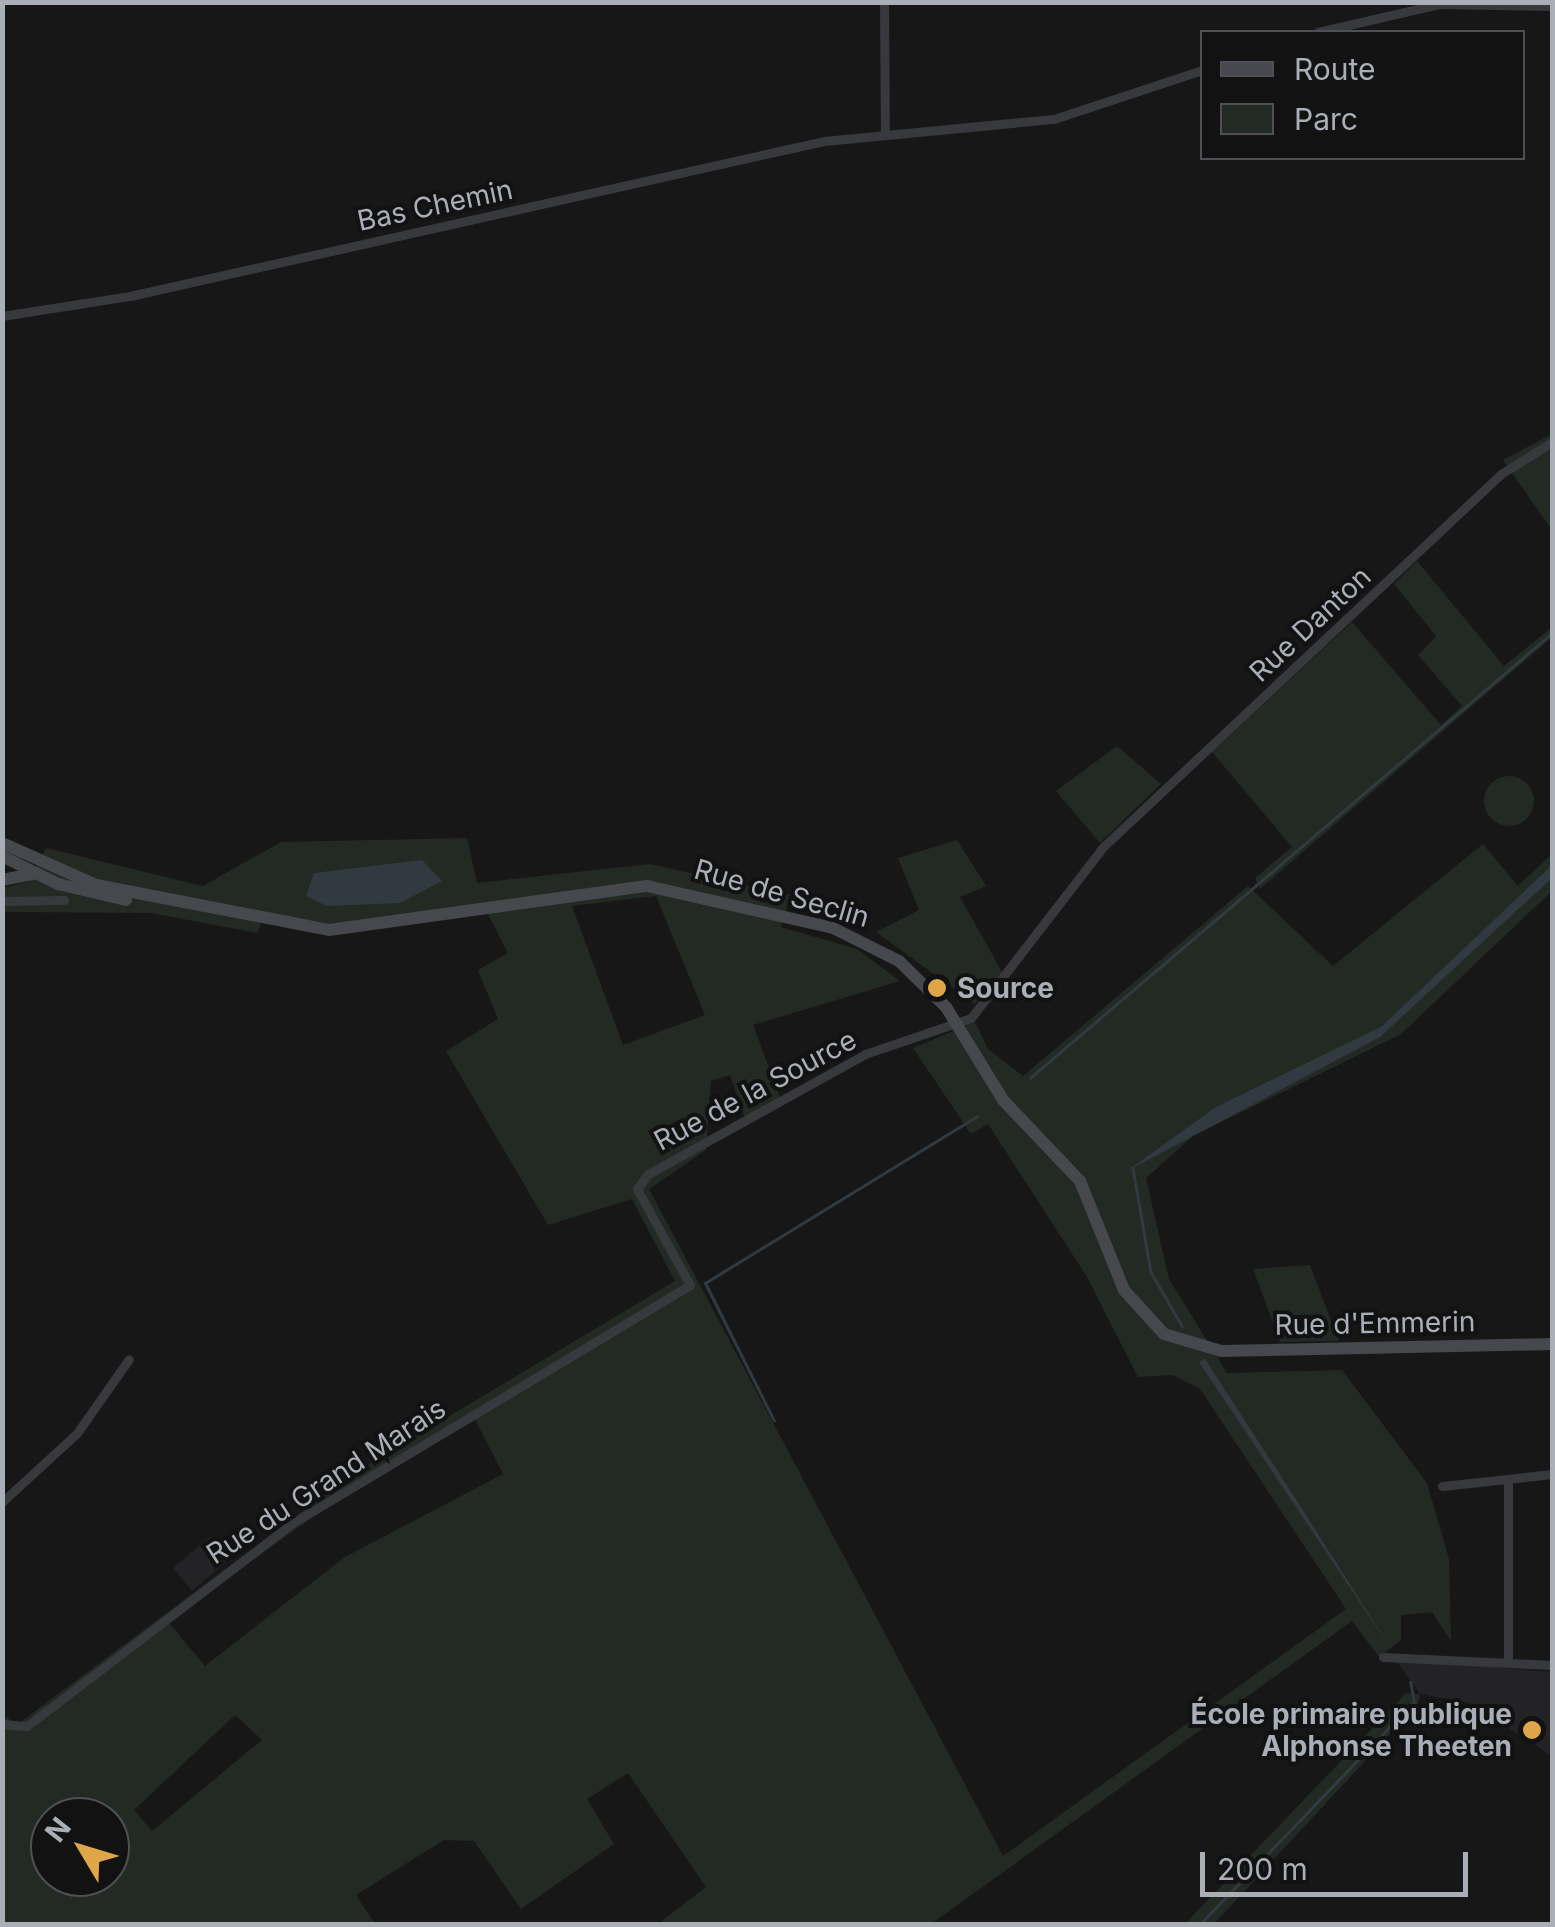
<!DOCTYPE html>
<meta charset="utf-8">
<style>
body{margin:0}
#map{position:relative;width:1555px;height:1927px;overflow:hidden;background:#171718;font-family:Inter,sans-serif}
div>[style]{position:absolute}
.built>*{inset:0;background:#232325}
.green>*{inset:0;background:#232a24}
.round{border-radius:50%}
.water>*{inset:0;background:#313a40}
.stream>*{height:2.5px;margin:-1.25px;padding:0 1.25px;transform-origin:1.25px;border-radius:1.25px;background:#313a40}
.street>*{height:9px;margin:-4.5px;padding:0 4.5px;transform-origin:4.5px;border-radius:4.5px;background:#38393d}
.secondary>*{height:12px;margin:-6px;padding:0 6px;transform-origin:6px;border-radius:6px;background:#46484d}
.dots>*{width:28px;height:28px;translate:-50% -50%;box-sizing:border-box;border:5px solid #121213;border-radius:50%}
span{translate:-50% -50%;white-space:nowrap;text-align:center;line-height:1.15;-webkit-text-stroke:8px #121213;paint-order:stroke}
.street-label{font-size:28px;color:#aaaeb7}
.poi-label{font-size:28px;color:#aaaeb7;font-weight:700}
.left{translate:0 -50%;text-align:left}
.right{translate:-100% -50%;text-align:right}
.frame{position:absolute;inset:0;border:5px solid #aaaeb7;pointer-events:none}
.legend{position:absolute;left:1200px;top:30px;width:325px;height:130px;box-sizing:border-box;background:#121213;border:2px solid #4f5055;margin:0;padding:12px 18px;list-style:none;font-size:30px;color:#aaaeb7}
.legend li{display:flex;align-items:center;gap:20px;height:50px}
.legend b{width:50px;border:2px solid #4f5055}
.north{position:absolute;left:30px;top:1797px;width:100px;height:100px;box-sizing:border-box;background:#121213;border:2px solid #4f5055;border-radius:50%;rotate:308deg;font-size:28px;font-weight:700;line-height:40px;text-align:center;color:#aaaeb7}
.north::after{content:'';display:block;margin:auto;width:35px;height:45px;background:#dea649;clip-path:polygon(50% 0,100% 100%,50% 72%,0 100%)}
.scale{position:absolute;left:1200px;top:1852px;width:268px;height:45px;box-sizing:border-box;border:5px solid #aaaeb7;border-top:0;padding-left:12px;font-size:30px;line-height:35px;white-space:nowrap;color:#aaaeb7;-webkit-text-stroke:8px #121213;paint-order:stroke}
</style>
<div id="map">
<div class="built">
<div style="clip-path:polygon(210px 1537px,229px 1560px,192px 1591px,173px 1568px)"></div>
<div style="clip-path:polygon(1395px 1659px,1552px 1672px,1552px 1756px,1469px 1703px,1420px 1694px)"></div>
</div>
<div class="green">
<div style="clip-path:polygon(1552px 434px,1552px 530px,1503px 460px)"></div>
<div style="clip-path:polygon(1417px 561px,1504px 666px,1552px 627px,1552px 637px,1260px 889px,1255px 878px,1292px 847px,1212px 752px,1352px 622px,1441px 725px,1462px 706px,1418px 655px,1436px 636px,1394px 584px)"></div>
<div style="clip-path:polygon(1117px 746px,1161px 784px,1100px 843px,1056px 791px)"></div>
<div class="round" style="left:1484px;top:776px;width:50px;height:50px"></div>
<div style="clip-path:polygon(evenodd,467px 838px,477px 883px,650px 864px,790px 895px,781px 927px,857px 949px,900px 981px,753px 1025px,780px 1097px,745px 1118px,730px 1075px,711px 1081px,706px 1150px,649px 1189px,1003px 1856px,1346px 1609px,1200px 1389px,1172px 1375px,1138px 1377px,1087px 1277px,988px 1124px,971px 1134px,913px 1048px,975px 1022px,988px 1049px,1023px 1076px,1248px 886px,1333px 966px,1483px 844px,1518px 886px,1552px 854px,1552px 891px,1401px 1034px,1193px 1136px,1146px 1178px,1169px 1279px,1227px 1373px,1342px 1370px,1427px 1483px,1449px 1559px,1451px 1641px,1432px 1612px,1401px 1615px,1401px 1640px,1379px 1657px,1352px 1621px,931px 1924px,658px 1924px,706px 1887px,628px 1773px,587px 1799px,614px 1844px,521px 1909px,474px 1841px,444px 1840px,356px 1895px,375px 1924px,3px 1924px,2px 1715px,18px 1724px,351px 1475px,675px 1281px,632px 1199px,548px 1225px,446px 1051px,498px 1019px,478px 970px,508px 953px,483px 905px,333px 924px,263px 914px,258px 933px,151px 913px,3px 912px,3px 888px,29px 881px,46px 848px,203px 886px,281px 842px,467px 838px,656px 896px,705px 1015px,623px 1045px,572px 906px,656px 896px,467px 838px,475px 1419px,503px 1474px,345px 1557px,205px 1666px,168px 1622px,318px 1513px,475px 1419px,467px 838px,235px 1715px,262px 1740px,152px 1831px,134px 1810px,235px 1715px,467px 838px,50px 1817px,110px 1817px,110px 1877px,50px 1877px,50px 1817px)"></div>
<div style="clip-path:polygon(957px 840px,986px 886px,960px 897px,1002px 972px,975px 1004px,876px 932px,919px 910px,898px 858px)"></div>
<div style="clip-path:polygon(1310px 1265px,1339px 1341px,1280px 1342px,1253px 1269px)"></div>
<div style="clip-path:polygon(1406px 1693px,1420px 1694px,1418px 1704px,1214px 1924px,1185px 1924px)"></div>
</div>
<div class="water">
<div style="clip-path:polygon(422px 860px,442px 881px,400px 903px,327px 906px,306px 896px,314px 873px)"></div>
<div style="clip-path:polygon(1552px 865px,1552px 878px,1380px 1037px,1127px 1171px,1216px 1107px,1381px 1027px)"></div>
<div style="clip-path:polygon(1205px 1359px,1297px 1501px,1393px 1652px,1199px 1362px)"></div>
</div>
<div class="stream">
<div style="left:1030px;top:1078px;width:686px;rotate:-40.45deg"></div>
<div style="left:1133px;top:1168px;width:106px;rotate:80.2deg"></div>
<div style="left:1151px;top:1272px;width:62px;rotate:60.1deg"></div>
<div style="left:774px;top:1421px;width:154px;rotate:-116.6deg"></div>
<div style="left:705px;top:1283px;width:319px;rotate:-31.5deg"></div>
<div style="left:1200px;top:1924px;width:308px;rotate:-46.1deg"></div>
<div style="left:1414px;top:1702px;width:20px;rotate:-101deg"></div>
</div>
<div class="street">
<div style="left:884px;top:2px;width:130px;rotate:89.6deg"></div>
<div style="left:1318px;top:32px;width:124px;rotate:-13deg"></div>
<div style="left:1439px;top:4px;width:113px;rotate:1deg"></div>
<div style="left:2px;top:316px;width:130px;rotate:-8.9deg"></div>
<div style="left:130px;top:296px;width:711px;rotate:-12.59deg"></div>
<div style="left:824px;top:141px;width:231px;rotate:-5.5deg"></div>
<div style="left:1054px;top:119px;width:156px;rotate:-18.3deg"></div>
<div style="left:2px;top:901px;width:62px;rotate:-0.9deg"></div>
<div style="left:1508px;top:1483px;width:175px;rotate:90deg"></div>
<div style="left:1442px;top:1486px;width:111px;rotate:-6.2deg"></div>
<div style="left:2px;top:1502px;width:102px;rotate:-42.6deg"></div>
<div style="left:77px;top:1433px;width:90px;rotate:-54.9deg"></div>
<div style="left:1383px;top:1657px;width:169px;rotate:2.7deg"></div>
<div style="left:2px;top:1724px;width:25px;rotate:5deg"></div>
<div style="left:27px;top:1726px;width:332px;rotate:-37.4deg"></div>
<div style="left:291px;top:1524px;width:465px;rotate:-30.9deg"></div>
<div style="left:690px;top:1285px;width:110px;rotate:-118.9deg"></div>
<div style="left:637px;top:1189px;width:19px;rotate:-54deg"></div>
<div style="left:648px;top:1174px;width:248px;rotate:-28.9deg"></div>
<div style="left:865px;top:1054px;width:112px;rotate:-18.8deg"></div>
<div style="left:971px;top:1018px;width:216px;rotate:-52.3deg"></div>
<div style="left:1103px;top:847px;width:545px;rotate:-43.14deg"></div>
<div style="left:1501px;top:474px;width:60px;rotate:-32.1deg"></div>
</div>
<div class="secondary">
<div style="left:2px;top:843px;width:103px;rotate:24.1deg"></div>
<div style="left:96px;top:885px;width:237px;rotate:10.9deg"></div>
<div style="left:329px;top:930px;width:321px;rotate:-7.9deg"></div>
<div style="left:647px;top:886px;width:191px;rotate:12.7deg"></div>
<div style="left:833px;top:928px;width:74px;rotate:26.6deg"></div>
<div style="left:899px;top:961px;width:66px;rotate:44.4deg"></div>
<div style="left:946px;top:1007px;width:109px;rotate:58.5deg"></div>
<div style="left:1003px;top:1100px;width:112px;rotate:46.5deg"></div>
<div style="left:1080px;top:1181px;width:118px;rotate:68deg"></div>
<div style="left:1124px;top:1290px;width:59px;rotate:47.7deg"></div>
<div style="left:1164px;top:1334px;width:59px;rotate:16.6deg"></div>
<div style="left:1221px;top:1351px;width:331px;rotate:-1.2deg"></div>
<div style="left:2px;top:856px;width:63px;rotate:26.6deg"></div>
<div style="left:58px;top:884px;width:70px;rotate:13.2deg"></div>
<div style="left:2px;top:880px;width:33px;rotate:-11deg"></div>
</div>
<div class="dots">
<div style="left:937px;top:988px;background:#dea649"></div>
<div style="left:1532px;top:1730px;background:#dea649"></div>
</div>
<div class="street-label">
<span style="left:435px;top:205px;rotate:-12deg">Bas Chemin</span>
<span style="left:1310px;top:624px;rotate:-43deg">Rue Danton</span>
<span style="left:782px;top:893px;rotate:16deg">Rue de Seclin</span>
<span style="left:755px;top:1090px;rotate:-28deg">Rue de la Source</span>
<span style="left:1375px;top:1323px;rotate:-1deg">Rue d'Emmerin</span>
<span style="left:326px;top:1481px;rotate:-33deg">Rue du Grand Marais</span>
</div>
<div class="poi-label">
<span class="left" style="left:957px;top:988px">Source</span>
<span class="right" style="left:1512px;top:1730px">École primaire publique<br>Alphonse Theeten</span>
</div>
<div class="frame"></div>
<ul class="legend">
<li><b style="height:12px;background:#46484d"></b>Route</li>
<li><b style="height:28px;background:#232a24"></b>Parc</li>
</ul>
<div class="north">N</div>
<div class="scale">200 m</div>
</div>
